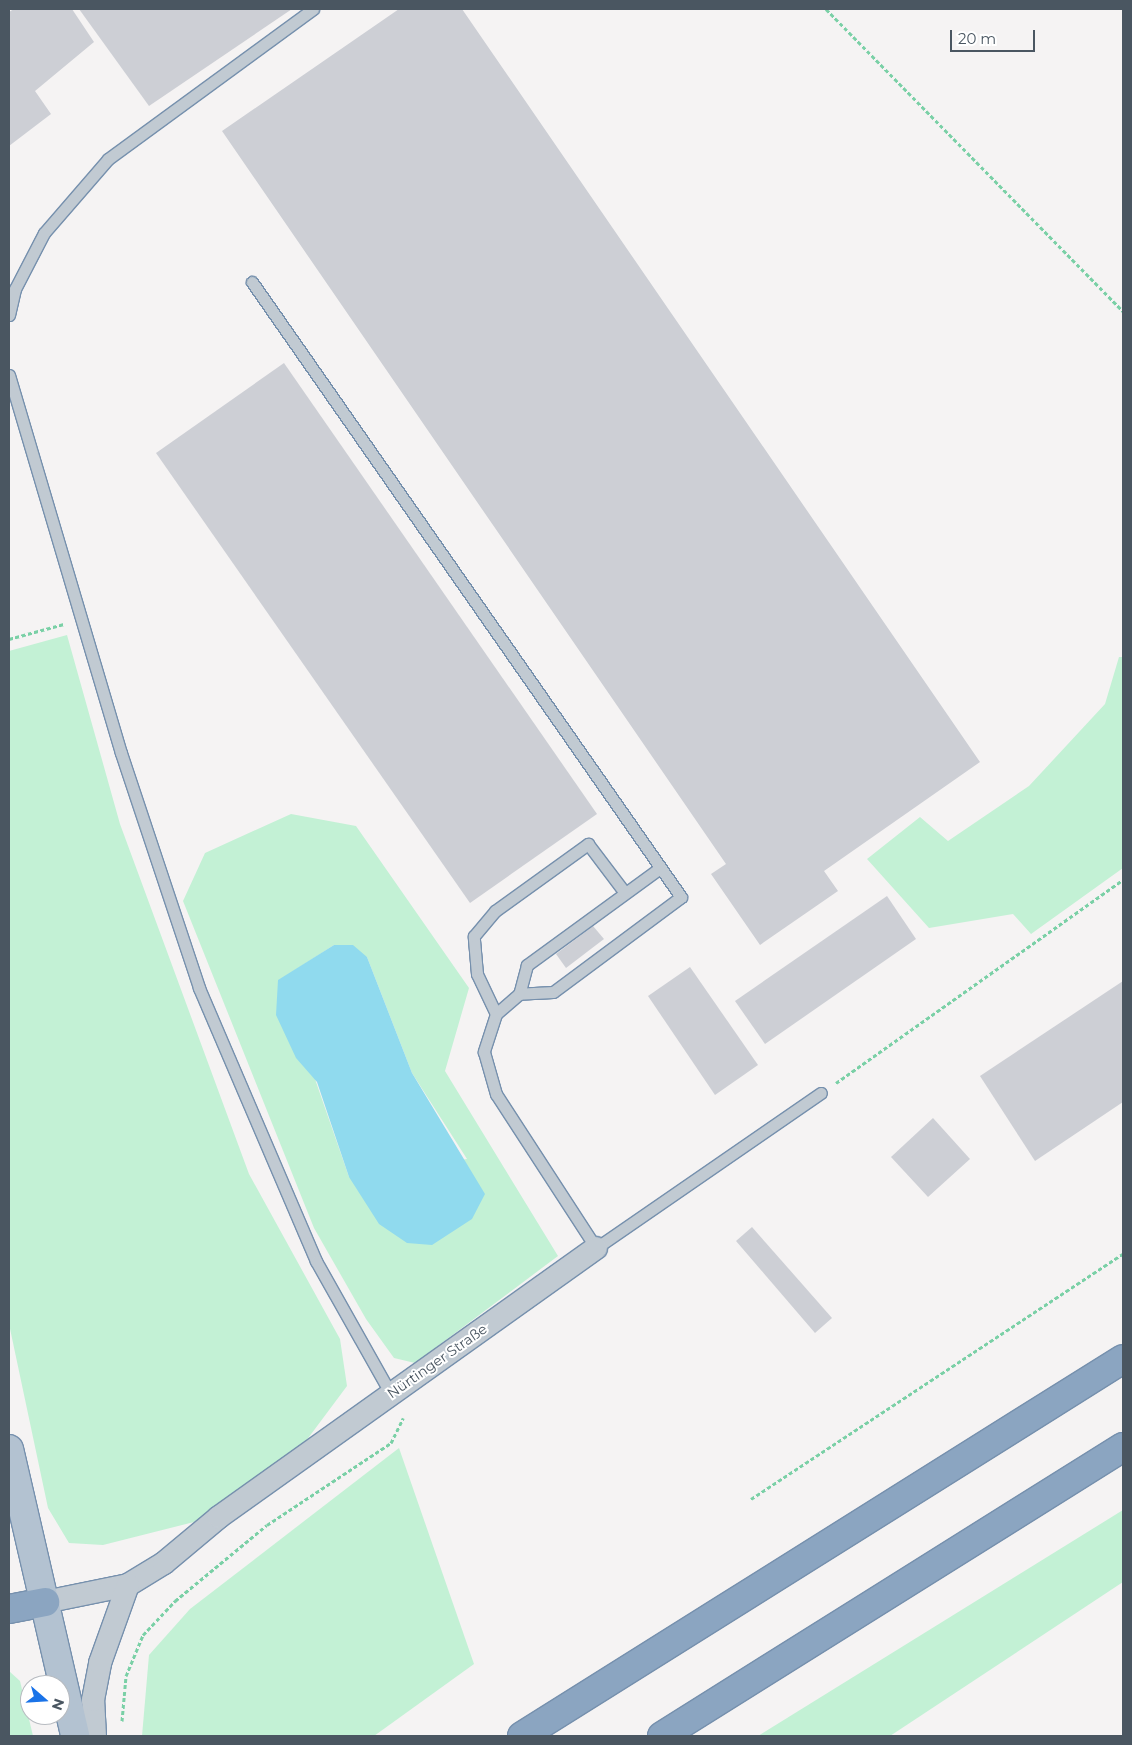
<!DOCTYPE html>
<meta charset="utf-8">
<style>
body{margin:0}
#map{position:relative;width:1132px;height:1745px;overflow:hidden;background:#f5f3f3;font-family:Montserrat,sans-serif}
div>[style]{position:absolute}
.green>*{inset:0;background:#c3f1d5}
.water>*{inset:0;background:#90daee}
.building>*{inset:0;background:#cdcfd5}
.path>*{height:3px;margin-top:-1.5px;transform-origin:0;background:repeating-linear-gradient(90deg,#7ad0a6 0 4px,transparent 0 6.5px)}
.roads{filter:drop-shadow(1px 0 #7690ad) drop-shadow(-1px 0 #7690ad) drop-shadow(0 1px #7690ad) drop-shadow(0 -1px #7690ad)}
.service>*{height:11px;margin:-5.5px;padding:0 5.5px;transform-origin:5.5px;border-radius:5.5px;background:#c1cad2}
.minor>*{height:22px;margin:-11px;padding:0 11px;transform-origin:11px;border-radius:11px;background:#c1cad2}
.primary>*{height:28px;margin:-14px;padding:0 14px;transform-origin:14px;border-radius:14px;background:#b3c2d1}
.motorway>*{height:28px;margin:-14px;padding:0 14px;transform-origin:14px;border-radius:14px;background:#8ba5c1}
span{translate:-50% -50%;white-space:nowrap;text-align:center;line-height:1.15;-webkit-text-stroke:4px #fff;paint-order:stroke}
.street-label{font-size:14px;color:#4a5661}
.frame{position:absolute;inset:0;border:10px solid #4a5661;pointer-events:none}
.north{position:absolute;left:20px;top:1675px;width:50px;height:50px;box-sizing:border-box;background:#fff;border:1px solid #b7bbc0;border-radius:50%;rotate:109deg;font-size:14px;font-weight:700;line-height:20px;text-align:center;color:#4a5661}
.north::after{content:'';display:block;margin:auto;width:18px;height:22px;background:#1a73e8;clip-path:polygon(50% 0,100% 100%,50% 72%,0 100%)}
.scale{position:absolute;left:950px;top:30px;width:85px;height:22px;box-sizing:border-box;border:2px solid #4a5661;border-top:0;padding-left:6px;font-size:15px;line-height:18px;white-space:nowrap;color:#4a5661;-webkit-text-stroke:4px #fff;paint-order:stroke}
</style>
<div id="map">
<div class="green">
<div style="clip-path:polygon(67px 635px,120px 824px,249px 1174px,340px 1339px,347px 1386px,297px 1453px,194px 1522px,103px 1545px,69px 1543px,48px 1508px,9px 1324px,9px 651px)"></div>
<div style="clip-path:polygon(1119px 657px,1123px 657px,1123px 868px,1031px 934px,1013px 914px,929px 928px,867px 859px,920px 817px,948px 841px,1029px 786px,1105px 704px)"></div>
<div style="clip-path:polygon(evenodd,291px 814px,356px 826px,469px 988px,445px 1071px,558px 1256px,415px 1363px,394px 1358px,366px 1319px,314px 1228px,183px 901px,205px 853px,291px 814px,334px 945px,367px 957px,412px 1073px,467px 1159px,349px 1177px,316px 1082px,292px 972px,334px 945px)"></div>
<div style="clip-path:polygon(399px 1448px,474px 1664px,374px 1736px,142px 1736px,149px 1655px,190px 1609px)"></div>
<div style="clip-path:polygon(1123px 1510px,1123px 1582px,890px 1736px,758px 1736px)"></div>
<div style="clip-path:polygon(9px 1671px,20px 1681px,33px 1736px,9px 1736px)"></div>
</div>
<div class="water">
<div style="clip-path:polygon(334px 945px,353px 945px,367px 957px,412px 1073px,485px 1194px,472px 1219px,432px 1245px,407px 1243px,379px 1224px,349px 1177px,317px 1082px,296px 1058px,276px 1015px,278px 980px)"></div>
</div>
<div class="building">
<div style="clip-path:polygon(14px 9px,72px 9px,94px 42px,35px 91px,51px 114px,9px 146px,9px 12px)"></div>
<div style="clip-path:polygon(79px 9px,292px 9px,149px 106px)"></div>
<div style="clip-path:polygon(399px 9px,462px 9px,980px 762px,824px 871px,838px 891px,760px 945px,711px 874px,726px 864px,222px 131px)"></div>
<div style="clip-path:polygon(284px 363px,597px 814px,470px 903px,156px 453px)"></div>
<div style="clip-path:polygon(887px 896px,916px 939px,765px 1044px,735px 1001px)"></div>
<div style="clip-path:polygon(593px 926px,604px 939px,566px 968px,556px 954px)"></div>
<div style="clip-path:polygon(690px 967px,758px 1065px,715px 1095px,648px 996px)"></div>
<div style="clip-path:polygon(1123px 981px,1123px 1102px,1035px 1161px,980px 1076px)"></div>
<div style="clip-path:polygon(933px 1118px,970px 1159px,928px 1197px,891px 1157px)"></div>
<div style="clip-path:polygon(752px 1227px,832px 1318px,815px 1333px,736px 1241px)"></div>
</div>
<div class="path">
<div style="left:826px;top:9px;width:424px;rotate:45.5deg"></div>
<div style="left:9px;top:639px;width:57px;rotate:-15.3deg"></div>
<div style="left:836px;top:1083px;width:352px;rotate:-35.3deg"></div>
<div style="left:751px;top:1499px;width:445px;rotate:-33.4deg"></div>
<div style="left:122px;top:1721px;width:45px;rotate:-84.9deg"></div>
<div style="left:126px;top:1676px;width:44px;rotate:-67.5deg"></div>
<div style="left:143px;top:1635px;width:47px;rotate:-46.7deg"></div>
<div style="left:175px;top:1601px;width:119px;rotate:-39.6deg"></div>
<div style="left:267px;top:1525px;width:149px;rotate:-33.5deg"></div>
<div style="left:391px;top:1443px;width:28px;rotate:-64deg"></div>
</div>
<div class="roads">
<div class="service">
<div style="left:252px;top:282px;width:750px;rotate:55.1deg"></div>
<div style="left:681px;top:897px;width:159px;rotate:143.4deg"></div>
<div style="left:553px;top:992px;width:34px;rotate:177deg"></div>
<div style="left:9px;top:315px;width:27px;rotate:-77deg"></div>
<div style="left:15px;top:289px;width:63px;rotate:-62.6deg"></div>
<div style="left:44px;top:233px;width:98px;rotate:-49.1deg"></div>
<div style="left:108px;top:159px;width:254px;rotate:-36.2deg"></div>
<div style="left:9px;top:375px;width:394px;rotate:73.5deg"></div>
<div style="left:121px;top:753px;width:248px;rotate:71.6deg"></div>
<div style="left:199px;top:988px;width:297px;rotate:66.8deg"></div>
<div style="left:316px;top:1261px;width:153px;rotate:60.6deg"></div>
<div style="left:660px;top:868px;width:165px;rotate:143.9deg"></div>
<div style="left:527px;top:965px;width:30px;rotate:105deg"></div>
<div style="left:519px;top:994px;width:30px;rotate:139deg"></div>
<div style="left:496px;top:1014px;width:40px;rotate:108deg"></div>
<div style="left:484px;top:1052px;width:44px;rotate:74.1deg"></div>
<div style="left:496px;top:1094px;width:184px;rotate:57deg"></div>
<div style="left:596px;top:1248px;width:273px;rotate:-34.6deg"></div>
<div style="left:496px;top:1014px;width:44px;rotate:-115.4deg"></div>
<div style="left:477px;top:974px;width:38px;rotate:-95deg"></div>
<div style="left:474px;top:936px;width:33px;rotate:-50deg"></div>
<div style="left:495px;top:911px;width:115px;rotate:-35.8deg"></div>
<div style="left:588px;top:844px;width:61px;rotate:52.9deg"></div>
</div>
<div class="minor">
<div style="left:45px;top:1602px;width:85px;rotate:-11.6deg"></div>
<div style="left:128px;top:1585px;width:42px;rotate:-31.4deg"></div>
<div style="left:164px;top:1563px;width:72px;rotate:-39.9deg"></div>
<div style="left:219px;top:1517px;width:463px;rotate:-35.5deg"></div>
<div style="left:95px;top:1736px;width:36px;rotate:-93deg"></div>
<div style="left:93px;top:1700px;width:38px;rotate:-79deg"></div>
<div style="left:100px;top:1663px;width:83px;rotate:-70.3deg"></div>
</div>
<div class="primary">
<div style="left:9px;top:1449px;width:294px;rotate:77deg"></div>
</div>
<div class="motorway">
<div style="left:9px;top:1609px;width:37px;rotate:-11deg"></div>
<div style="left:522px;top:1736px;width:709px;rotate:-32.1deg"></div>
<div style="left:662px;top:1736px;width:544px;rotate:-32.08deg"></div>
</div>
</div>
<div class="street-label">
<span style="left:437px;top:1361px;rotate:-35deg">Nürtinger Straße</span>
</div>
<div class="frame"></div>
<div class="north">N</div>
<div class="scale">20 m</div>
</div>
